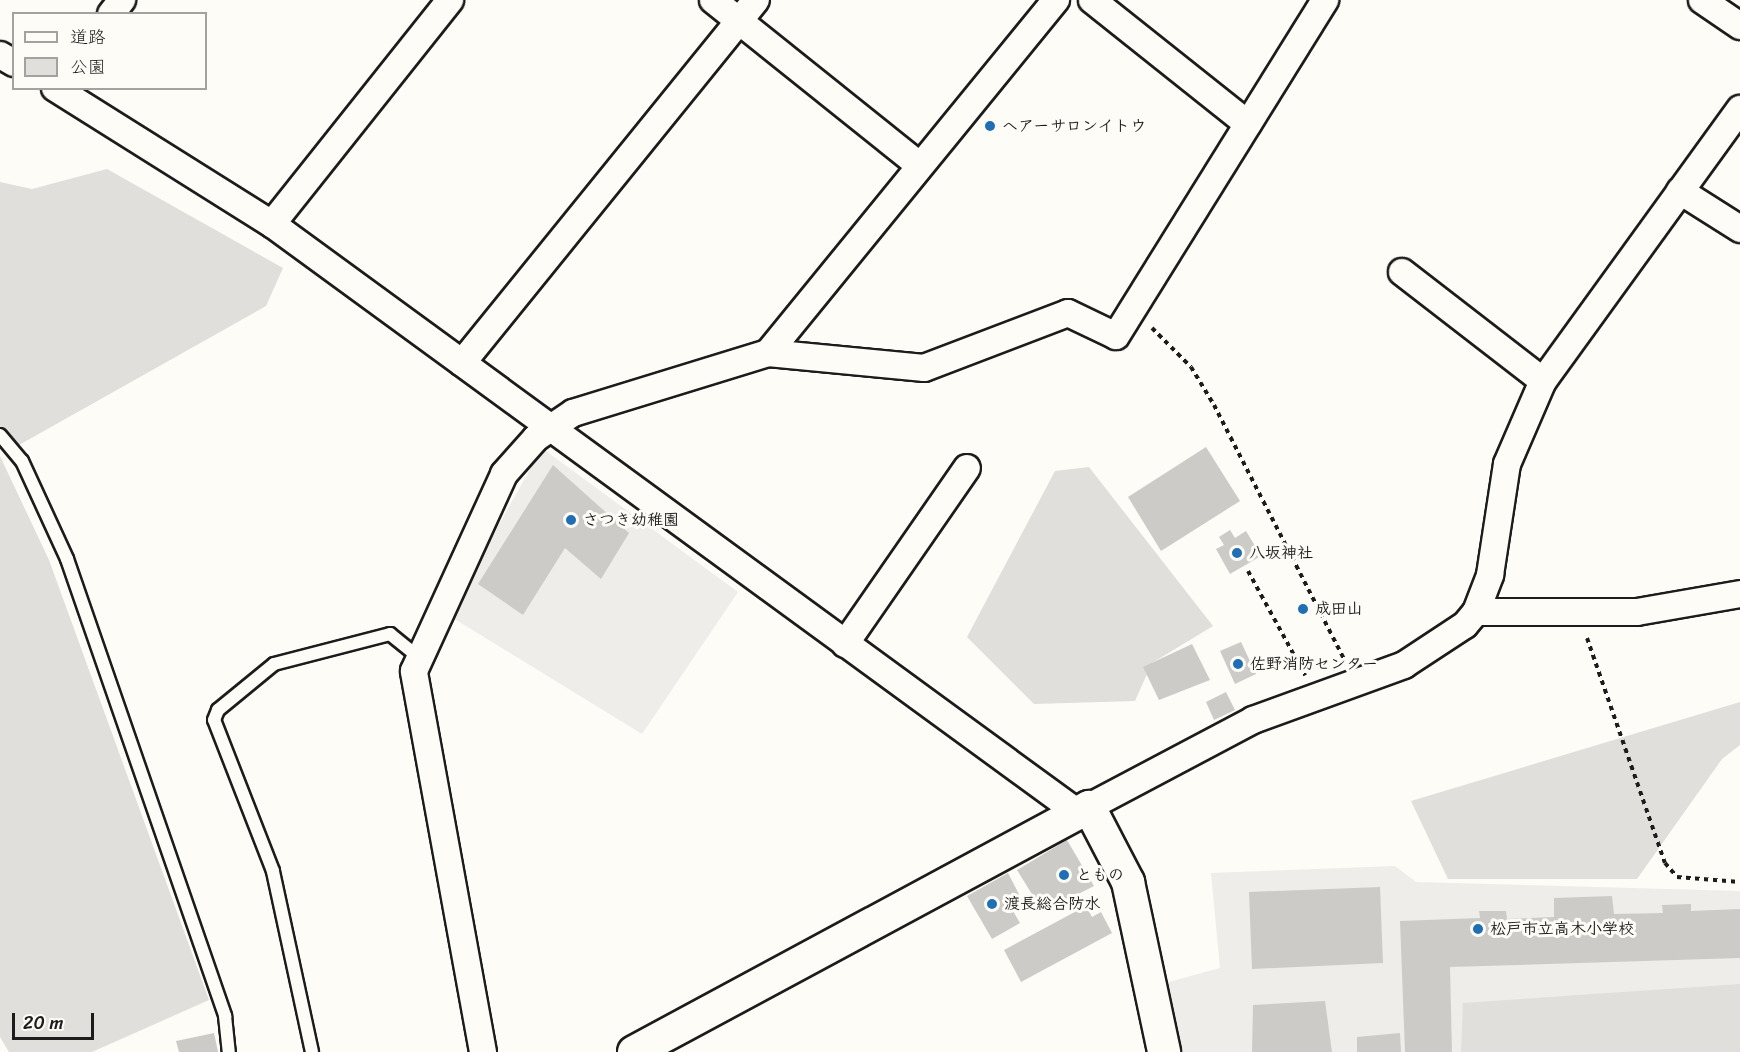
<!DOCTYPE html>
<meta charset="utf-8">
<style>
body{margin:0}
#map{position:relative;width:1740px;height:1052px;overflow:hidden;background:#fdfcf7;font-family:Sriracha,"Klee One",sans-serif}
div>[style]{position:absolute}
.built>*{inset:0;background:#eeede9}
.green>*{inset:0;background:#e0dfdb}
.building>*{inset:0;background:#cccbc8}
.path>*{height:4px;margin-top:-2px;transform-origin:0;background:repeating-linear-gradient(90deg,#1c1c1c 0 4.5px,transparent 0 9px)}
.roads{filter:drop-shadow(2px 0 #1c1c1c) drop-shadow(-2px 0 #1c1c1c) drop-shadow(0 2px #1c1c1c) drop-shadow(0 -2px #1c1c1c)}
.service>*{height:12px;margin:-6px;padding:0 6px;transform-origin:6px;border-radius:6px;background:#fdfcf7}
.minor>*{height:26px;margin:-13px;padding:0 13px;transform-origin:13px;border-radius:13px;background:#fdfcf7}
.tertiary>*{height:32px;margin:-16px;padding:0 16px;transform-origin:16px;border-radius:16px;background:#fdfcf7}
.dots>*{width:16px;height:16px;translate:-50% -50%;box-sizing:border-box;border:3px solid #fdfcf7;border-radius:50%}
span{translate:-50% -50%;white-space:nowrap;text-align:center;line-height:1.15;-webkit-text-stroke:6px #fdfcf7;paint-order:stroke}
.poi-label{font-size:16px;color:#1c1c1c;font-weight:700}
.left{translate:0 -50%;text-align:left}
.legend{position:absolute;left:12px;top:12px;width:195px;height:78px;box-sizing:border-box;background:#fdfcf7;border:2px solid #a3a29f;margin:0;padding:8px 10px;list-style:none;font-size:18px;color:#1c1c1c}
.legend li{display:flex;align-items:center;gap:12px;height:30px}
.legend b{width:30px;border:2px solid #a3a29f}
.scale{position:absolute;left:12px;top:1013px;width:82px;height:27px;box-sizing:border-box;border:3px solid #1c1c1c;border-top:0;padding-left:8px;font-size:18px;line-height:21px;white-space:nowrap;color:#1c1c1c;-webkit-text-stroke:4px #fdfcf7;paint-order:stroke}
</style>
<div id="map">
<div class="built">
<div style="clip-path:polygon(542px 448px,738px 592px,642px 734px,448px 615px)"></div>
<div style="clip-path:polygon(1395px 866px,1416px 882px,1740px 891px,1740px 1052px,1181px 1052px,1165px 983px,1220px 968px,1211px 873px)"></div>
</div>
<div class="green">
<div style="clip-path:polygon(107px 169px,283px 268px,266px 306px,19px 445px,0 430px,0 182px,32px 189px)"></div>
<div style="clip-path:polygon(0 456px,49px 560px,209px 1000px,92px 1052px,9px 1052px,0 1037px)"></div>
<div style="clip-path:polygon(1089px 467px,1213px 626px,1152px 663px,1135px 701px,1034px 704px,967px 637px,1055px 471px)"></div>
<div style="clip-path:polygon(1740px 702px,1740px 745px,1722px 759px,1637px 879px,1448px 879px,1411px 801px)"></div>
<div style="clip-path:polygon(1740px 984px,1740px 1052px,1461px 1052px,1463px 1003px)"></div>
</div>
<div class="building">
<div style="clip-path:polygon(1206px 447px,1240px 501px,1161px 551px,1128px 497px)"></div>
<div style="clip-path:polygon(553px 465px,629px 533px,601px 579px,565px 548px,523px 615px,478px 584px)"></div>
<div style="clip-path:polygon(1230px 530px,1235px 538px,1246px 531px,1261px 556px,1230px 574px,1216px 549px,1224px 545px,1219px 537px)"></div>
<div style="clip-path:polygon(1241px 642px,1256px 674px,1235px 684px,1220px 651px)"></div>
<div style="clip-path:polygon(1192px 644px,1210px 680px,1159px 700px,1143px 667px)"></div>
<div style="clip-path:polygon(1226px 692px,1235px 710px,1214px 720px,1206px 702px)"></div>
<div style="clip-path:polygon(1067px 840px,1094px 886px,1043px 912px,1017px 870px)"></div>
<div style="clip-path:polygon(1008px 873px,1022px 900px,1010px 906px,1020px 923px,992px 939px,967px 896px)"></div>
<div style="clip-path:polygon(1380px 887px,1383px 963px,1252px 969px,1249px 892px)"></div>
<div style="clip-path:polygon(1612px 896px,1614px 914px,1663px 913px,1662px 905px,1691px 904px,1691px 911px,1740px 909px,1740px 958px,1450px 967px,1452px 1052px,1405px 1052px,1400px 921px,1480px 918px,1479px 911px,1506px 911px,1507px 919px,1554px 917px,1554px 898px)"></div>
<div style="clip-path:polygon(1086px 906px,1092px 917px,1101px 912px,1112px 933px,1021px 982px,1004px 950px)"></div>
<div style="clip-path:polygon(1325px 1001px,1332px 1052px,1252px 1052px,1253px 1005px)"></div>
<div style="clip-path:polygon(214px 1033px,218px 1052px,179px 1052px,176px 1041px)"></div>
<div style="clip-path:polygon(1400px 1033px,1401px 1052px,1357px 1052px,1357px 1037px)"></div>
</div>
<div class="path">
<div style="left:1152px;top:328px;width:55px;rotate:45deg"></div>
<div style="left:1191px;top:367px;width:44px;rotate:58.8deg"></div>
<div style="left:1214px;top:405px;width:285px;rotate:62.9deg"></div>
<div style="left:1248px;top:571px;width:119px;rotate:61.3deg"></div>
<div style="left:1587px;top:638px;width:238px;rotate:70.9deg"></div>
<div style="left:1665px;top:863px;width:18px;rotate:49deg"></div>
<div style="left:1677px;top:877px;width:63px;rotate:4.5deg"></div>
</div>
<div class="roads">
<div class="service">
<div style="left:0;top:435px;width:34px;rotate:50deg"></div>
<div style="left:22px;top:461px;width:108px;rotate:65.3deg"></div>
<div style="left:67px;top:559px;width:484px;rotate:70.9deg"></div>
<div style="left:225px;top:1016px;width:36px;rotate:84deg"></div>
<div style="left:312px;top:1052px;width:185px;rotate:-102.2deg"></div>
<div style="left:273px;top:871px;width:162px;rotate:-111.3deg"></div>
<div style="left:214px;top:720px;width:11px;rotate:-68deg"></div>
<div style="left:218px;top:710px;width:72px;rotate:-39.4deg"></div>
<div style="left:274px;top:664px;width:120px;rotate:-14.5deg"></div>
<div style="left:390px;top:634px;width:36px;rotate:39deg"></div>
</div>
<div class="minor">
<div style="left:713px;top:0;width:264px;rotate:38.7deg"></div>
<div style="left:1092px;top:0;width:199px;rotate:38.5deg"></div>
<div style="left:1702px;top:0;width:46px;rotate:34.4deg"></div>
<div style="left:111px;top:14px;width:18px;rotate:-52deg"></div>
<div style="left:0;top:55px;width:16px;rotate:30deg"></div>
<div style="left:55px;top:88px;width:256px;rotate:32.1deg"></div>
<div style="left:272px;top:224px;width:998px;rotate:36.16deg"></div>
<div style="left:1680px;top:191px;width:71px;rotate:32.3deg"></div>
<div style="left:272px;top:224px;width:286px;rotate:-51.5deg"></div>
<div style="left:1402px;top:272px;width:178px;rotate:37.7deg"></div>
<div style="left:768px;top:353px;width:456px;rotate:-50.8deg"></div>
<div style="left:462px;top:363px;width:467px;rotate:-51deg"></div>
<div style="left:1476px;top:612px;width:161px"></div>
<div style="left:1637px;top:612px;width:105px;rotate:-9.9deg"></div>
<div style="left:845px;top:644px;width:214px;rotate:-55.3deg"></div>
<div style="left:1089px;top:807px;width:186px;rotate:-27.9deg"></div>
<div style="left:1253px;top:720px;width:161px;rotate:-20deg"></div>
<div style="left:1404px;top:665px;width:73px;rotate:-33.3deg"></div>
<div style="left:1465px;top:625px;width:17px;rotate:-50deg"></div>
<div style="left:1476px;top:612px;width:40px;rotate:-69deg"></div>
<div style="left:1490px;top:575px;width:112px;rotate:-81.3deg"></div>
<div style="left:1507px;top:464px;width:90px;rotate:-66.6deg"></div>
<div style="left:1543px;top:381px;width:336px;rotate:-54.1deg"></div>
<div style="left:483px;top:1052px;width:387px;rotate:-100.3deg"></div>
<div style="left:414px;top:671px;width:217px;rotate:-65.4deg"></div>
<div style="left:504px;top:474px;width:48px;rotate:-48.4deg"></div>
<div style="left:536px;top:438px;width:45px;rotate:-34deg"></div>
<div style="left:573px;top:413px;width:204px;rotate:-17.1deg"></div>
<div style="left:768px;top:353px;width:157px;rotate:5.5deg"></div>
<div style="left:924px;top:368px;width:154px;rotate:-20.9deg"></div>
<div style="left:1068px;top:313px;width:53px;rotate:25.6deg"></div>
<div style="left:1116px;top:336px;width:396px;rotate:-58.1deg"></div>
</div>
<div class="tertiary">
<div style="left:634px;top:1052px;width:517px;rotate:-28.3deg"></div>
<div style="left:1089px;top:807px;width:85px;rotate:62.5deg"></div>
<div style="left:1128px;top:882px;width:174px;rotate:78deg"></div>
</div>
</div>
<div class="dots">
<div style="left:990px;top:126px;background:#1f6fb2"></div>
<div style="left:571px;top:520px;background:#1f6fb2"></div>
<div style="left:1237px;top:553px;background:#1f6fb2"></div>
<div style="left:1303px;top:609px;background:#1f6fb2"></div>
<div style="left:1238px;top:664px;background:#1f6fb2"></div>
<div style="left:1064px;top:875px;background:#1f6fb2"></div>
<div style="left:992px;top:904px;background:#1f6fb2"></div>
<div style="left:1478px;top:929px;background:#1f6fb2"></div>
</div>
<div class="poi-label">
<span class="left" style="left:1002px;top:126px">ヘアーサロンイトウ</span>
<span class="left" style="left:583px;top:520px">さつき幼稚園</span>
<span class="left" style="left:1249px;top:553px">八坂神社</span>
<span class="left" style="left:1315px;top:609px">成田山</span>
<span class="left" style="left:1250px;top:664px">佐野消防センター</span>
<span class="left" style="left:1076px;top:875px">ともの</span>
<span class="left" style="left:1004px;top:904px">渡長総合防水</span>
<span class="left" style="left:1490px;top:929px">松戸市立高木小学校</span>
</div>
<ul class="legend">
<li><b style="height:8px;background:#fdfcf7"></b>道路</li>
<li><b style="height:16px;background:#e0dfdb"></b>公園</li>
</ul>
<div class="scale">20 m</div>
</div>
